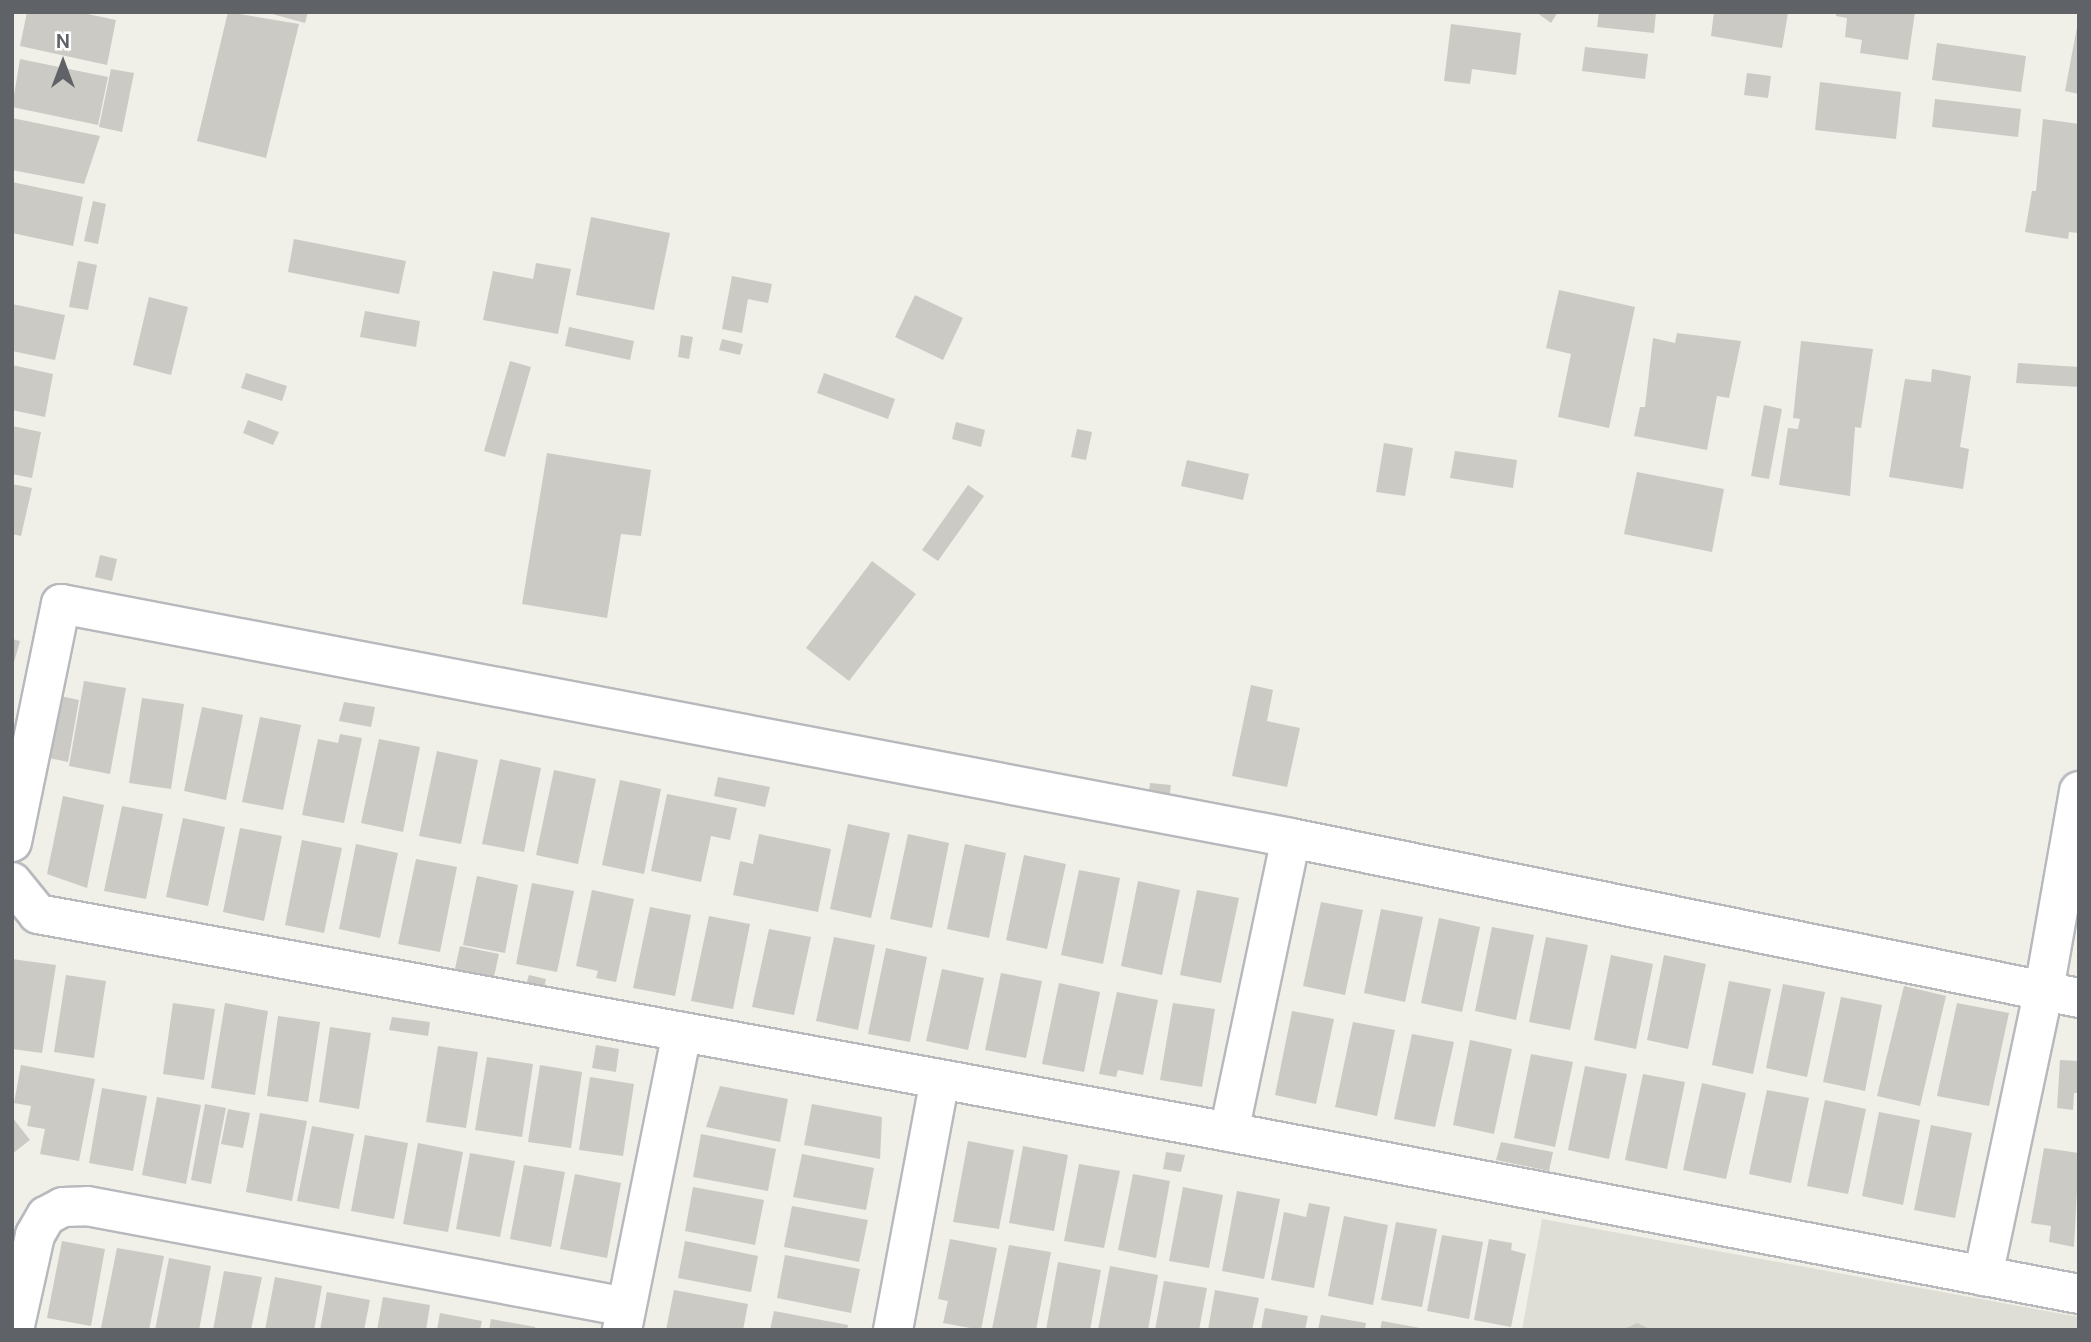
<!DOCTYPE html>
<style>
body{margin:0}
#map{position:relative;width:2091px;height:1342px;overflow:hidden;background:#f0efe8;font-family:"DM Sans",sans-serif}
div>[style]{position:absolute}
.education>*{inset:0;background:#dfded6}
.building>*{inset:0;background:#cbcac4}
.roads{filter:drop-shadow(2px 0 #b7b9bd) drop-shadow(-2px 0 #b7b9bd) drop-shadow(0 2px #b7b9bd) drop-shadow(0 -2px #b7b9bd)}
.minor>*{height:38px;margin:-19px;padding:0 19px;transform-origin:19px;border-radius:19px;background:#fff}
span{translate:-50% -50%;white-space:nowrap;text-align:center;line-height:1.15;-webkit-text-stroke:6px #fff;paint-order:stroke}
.frame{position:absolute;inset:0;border:14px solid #5f6266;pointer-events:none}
.north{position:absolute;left:28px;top:28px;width:70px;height:70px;-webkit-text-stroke:5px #fff;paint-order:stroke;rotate:0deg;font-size:19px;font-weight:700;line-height:28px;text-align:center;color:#5f6266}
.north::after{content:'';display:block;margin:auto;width:24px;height:32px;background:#5f6266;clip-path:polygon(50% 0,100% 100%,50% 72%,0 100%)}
</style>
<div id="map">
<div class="education">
<div style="clip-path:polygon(1542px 1219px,2079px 1317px,2079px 1330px,1522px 1330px)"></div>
</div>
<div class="building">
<div style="clip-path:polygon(27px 12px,78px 12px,116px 20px,107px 65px,20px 46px)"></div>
<div style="clip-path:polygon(228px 12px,299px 24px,266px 158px,197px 141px)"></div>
<div style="clip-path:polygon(265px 12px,308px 12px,305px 23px)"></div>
<div style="clip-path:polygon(1536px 12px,1558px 12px,1551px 23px)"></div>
<div style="clip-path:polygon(1599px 12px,1656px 12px,1654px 33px,1597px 27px)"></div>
<div style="clip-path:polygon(1714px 12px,1788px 13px,1782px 48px,1711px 36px)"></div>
<div style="clip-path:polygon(1836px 12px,1915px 12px,1908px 60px,1860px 53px,1862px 40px,1845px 37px,1847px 18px,1836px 16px)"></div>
<div style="clip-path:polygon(1451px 24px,1521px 33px,1516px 75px,1472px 69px,1470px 84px,1444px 81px)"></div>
<div style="clip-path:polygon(2077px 27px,2079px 27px,2079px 94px,2065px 91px)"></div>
<div style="clip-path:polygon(1937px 43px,2026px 56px,2021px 92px,1932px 80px)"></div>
<div style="clip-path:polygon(1585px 47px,1648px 54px,1645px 79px,1582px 71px)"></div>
<div style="clip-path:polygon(20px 59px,108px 77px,98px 125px,12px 107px)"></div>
<div style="clip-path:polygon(111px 69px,134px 73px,122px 132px,99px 127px)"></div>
<div style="clip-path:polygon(1747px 73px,1771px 76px,1768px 98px,1744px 95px)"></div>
<div style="clip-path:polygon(1820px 82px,1901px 92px,1896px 139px,1815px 130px)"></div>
<div style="clip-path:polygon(1935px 99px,2021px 109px,2018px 137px,1932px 127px)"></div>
<div style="clip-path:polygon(12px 118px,100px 136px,84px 184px,12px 170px)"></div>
<div style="clip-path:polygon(2043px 119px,2079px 124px,2079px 233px,2069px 232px,2068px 239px,2025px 232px,2032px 191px,2036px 191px)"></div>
<div style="clip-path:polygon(12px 182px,83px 197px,73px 246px,12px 233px)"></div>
<div style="clip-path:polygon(93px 201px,106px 204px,98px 244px,84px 241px)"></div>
<div style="clip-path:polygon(591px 217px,670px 233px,654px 310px,576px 295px)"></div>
<div style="clip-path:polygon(294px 239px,406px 261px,399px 294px,288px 272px)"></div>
<div style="clip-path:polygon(78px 261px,97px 265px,88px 310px,69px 307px)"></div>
<div style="clip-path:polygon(536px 263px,571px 269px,558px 334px,483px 320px,493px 271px,533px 279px)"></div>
<div style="clip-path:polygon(732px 276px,772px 284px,768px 303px,748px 299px,742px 333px,722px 329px)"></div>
<div style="clip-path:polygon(1559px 290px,1635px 307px,1609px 428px,1558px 417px,1571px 354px,1546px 348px)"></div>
<div style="clip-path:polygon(915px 295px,963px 318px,943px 360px,895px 337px)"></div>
<div style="clip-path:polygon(149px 297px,188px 307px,171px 375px,133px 365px)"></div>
<div style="clip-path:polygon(12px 304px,65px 315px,55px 360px,12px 351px)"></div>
<div style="clip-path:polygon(365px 311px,420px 321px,416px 347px,360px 337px)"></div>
<div style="clip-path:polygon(569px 327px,634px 341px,630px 360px,565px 346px)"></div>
<div style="clip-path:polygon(1677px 333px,1741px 341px,1729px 398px,1717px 396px,1707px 450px,1634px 436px,1640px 407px,1645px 407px,1653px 338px,1675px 343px)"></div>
<div style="clip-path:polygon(681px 335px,693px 337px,689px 359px,678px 357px)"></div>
<div style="clip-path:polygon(722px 339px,743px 344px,740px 355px,719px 350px)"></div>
<div style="clip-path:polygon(1801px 341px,1873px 349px,1861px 428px,1855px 427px,1850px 496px,1779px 485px,1788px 428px,1798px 429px,1800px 419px,1793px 418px)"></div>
<div style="clip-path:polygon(510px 361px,531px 367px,505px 457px,484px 451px)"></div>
<div style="clip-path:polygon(2018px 363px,2079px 367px,2079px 387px,2016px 383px)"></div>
<div style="clip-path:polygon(12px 365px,53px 374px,45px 417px,12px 410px)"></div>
<div style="clip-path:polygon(1932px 369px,1971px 376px,1960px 447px,1969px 449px,1963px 489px,1889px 477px,1905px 379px,1931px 382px)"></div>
<div style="clip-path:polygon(246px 373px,287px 386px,282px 401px,241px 388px)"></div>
<div style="clip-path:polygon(824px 373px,895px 399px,888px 419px,817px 393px)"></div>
<div style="clip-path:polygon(1764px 405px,1782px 409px,1769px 479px,1751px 476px)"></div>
<div style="clip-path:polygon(248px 420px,279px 432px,273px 445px,243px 433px)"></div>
<div style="clip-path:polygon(956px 422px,985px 430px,981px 447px,952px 439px)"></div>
<div style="clip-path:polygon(12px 426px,41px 432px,32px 478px,12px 474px)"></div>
<div style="clip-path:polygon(1077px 429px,1092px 432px,1086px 460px,1071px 457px)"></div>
<div style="clip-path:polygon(1384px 443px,1413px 448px,1405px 496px,1376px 492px)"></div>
<div style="clip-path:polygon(1455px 451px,1517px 460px,1513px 488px,1450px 478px)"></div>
<div style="clip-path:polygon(547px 453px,651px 470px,641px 536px,621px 534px,607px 618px,522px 604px)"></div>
<div style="clip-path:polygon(1187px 460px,1249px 474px,1243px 500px,1181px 486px)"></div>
<div style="clip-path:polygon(1637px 472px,1724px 489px,1712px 552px,1624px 534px)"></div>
<div style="clip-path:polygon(12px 484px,32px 488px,21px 536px,12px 534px)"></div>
<div style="clip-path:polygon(968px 485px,984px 496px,938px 561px,922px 550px)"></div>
<div style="clip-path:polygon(100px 555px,117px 559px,112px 581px,95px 577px)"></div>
<div style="clip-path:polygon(872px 561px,916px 594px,849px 681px,806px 648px)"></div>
<div style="clip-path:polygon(12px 639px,20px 641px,13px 666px,12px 666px)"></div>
<div style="clip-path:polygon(84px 681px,126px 688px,110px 774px,69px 766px)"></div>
<div style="clip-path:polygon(1251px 685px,1273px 690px,1267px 721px,1300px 728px,1287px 787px,1232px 776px)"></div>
<div style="clip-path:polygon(60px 696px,79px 700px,68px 762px,49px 758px)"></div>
<div style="clip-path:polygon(142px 698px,184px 704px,171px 789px,129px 783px)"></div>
<div style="clip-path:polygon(344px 702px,375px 707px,371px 727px,339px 721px)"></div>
<div style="clip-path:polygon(202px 707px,243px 715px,226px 800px,184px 791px)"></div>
<div style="clip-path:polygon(260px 717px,301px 725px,283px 810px,242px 802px)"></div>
<div style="clip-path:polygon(340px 734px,362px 738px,344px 823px,302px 815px,318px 739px,338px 743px)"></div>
<div style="clip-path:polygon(379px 739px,420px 747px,403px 832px,361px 823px)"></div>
<div style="clip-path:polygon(437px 751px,478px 760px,461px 844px,419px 836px)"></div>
<div style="clip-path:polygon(500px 759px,541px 768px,524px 852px,482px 844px)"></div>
<div style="clip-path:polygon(554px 770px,596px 779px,578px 864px,536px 855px)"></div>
<div style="clip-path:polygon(718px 777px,770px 787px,765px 807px,714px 796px)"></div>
<div style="clip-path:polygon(620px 780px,661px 789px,644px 874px,602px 865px)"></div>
<div style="clip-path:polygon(1150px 783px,1171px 785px,1168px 806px,1148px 804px)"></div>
<div style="clip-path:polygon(667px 794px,737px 808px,730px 840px,711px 836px,701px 882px,651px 871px)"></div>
<div style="clip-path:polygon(63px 796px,104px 805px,87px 888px,47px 874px)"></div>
<div style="clip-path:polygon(122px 806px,163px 814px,146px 899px,104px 891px)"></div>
<div style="clip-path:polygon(183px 818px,225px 827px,208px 906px,166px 897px)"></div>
<div style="clip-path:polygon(848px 824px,890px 833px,871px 918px,830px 909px)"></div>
<div style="clip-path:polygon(240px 828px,282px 836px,264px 921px,223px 912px)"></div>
<div style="clip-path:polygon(759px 834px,831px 849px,818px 912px,733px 895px,740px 861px,753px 864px)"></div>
<div style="clip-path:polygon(908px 834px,949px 843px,932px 928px,890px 919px)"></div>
<div style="clip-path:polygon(302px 840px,342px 848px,324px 933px,285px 925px)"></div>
<div style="clip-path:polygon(356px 844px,398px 853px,380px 938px,339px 929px)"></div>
<div style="clip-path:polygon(965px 844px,1006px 853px,989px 938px,947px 929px)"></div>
<div style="clip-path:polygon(1024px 855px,1066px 864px,1047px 949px,1006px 940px)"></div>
<div style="clip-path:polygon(416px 859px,457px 867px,440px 952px,398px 944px)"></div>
<div style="clip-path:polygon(1079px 870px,1120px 878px,1103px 964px,1061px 955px)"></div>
<div style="clip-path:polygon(477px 876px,518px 885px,505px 953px,463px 945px)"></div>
<div style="clip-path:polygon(1138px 881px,1180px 890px,1162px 975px,1121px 966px)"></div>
<div style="clip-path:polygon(532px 883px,574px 891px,557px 972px,516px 964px)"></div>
<div style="clip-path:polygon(592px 890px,634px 899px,616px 982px,596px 978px,598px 971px,576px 966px)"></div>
<div style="clip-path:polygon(1197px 890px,1239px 898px,1221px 983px,1180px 975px)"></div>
<div style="clip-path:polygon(1321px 902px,1363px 910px,1345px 995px,1303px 986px)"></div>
<div style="clip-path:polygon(650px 907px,691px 915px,675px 996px,633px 988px)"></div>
<div style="clip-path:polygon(1381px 909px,1423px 917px,1405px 1002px,1364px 993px)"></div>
<div style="clip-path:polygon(709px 916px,750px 924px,733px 1009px,691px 1001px)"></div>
<div style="clip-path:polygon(1439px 918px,1480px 927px,1462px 1012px,1421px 1003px)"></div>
<div style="clip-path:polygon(1492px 927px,1534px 935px,1516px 1020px,1475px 1011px)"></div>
<div style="clip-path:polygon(769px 929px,811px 937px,794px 1015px,752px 1007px)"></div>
<div style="clip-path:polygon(834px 937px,875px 945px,858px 1030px,816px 1021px)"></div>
<div style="clip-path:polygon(1546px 937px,1588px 945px,1570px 1030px,1529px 1022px)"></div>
<div style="clip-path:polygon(460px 946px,499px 954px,493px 981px,454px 973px)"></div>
<div style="clip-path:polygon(886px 948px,927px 957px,910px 1042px,868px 1034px)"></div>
<div style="clip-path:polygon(1611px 955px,1653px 964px,1636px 1049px,1594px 1040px)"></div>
<div style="clip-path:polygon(1664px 955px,1706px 964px,1688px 1049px,1647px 1040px)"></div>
<div style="clip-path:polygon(12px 959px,56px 965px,42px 1053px,12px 1049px)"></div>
<div style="clip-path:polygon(942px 969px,984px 978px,968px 1050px,926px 1041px)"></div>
<div style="clip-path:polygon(1001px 973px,1042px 981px,1026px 1058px,985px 1050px)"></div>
<div style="clip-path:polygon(66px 975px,106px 981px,94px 1058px,54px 1052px)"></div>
<div style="clip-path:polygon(529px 975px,546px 979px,543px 992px,525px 988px)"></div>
<div style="clip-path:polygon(1729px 981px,1771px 989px,1753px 1074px,1712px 1065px)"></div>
<div style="clip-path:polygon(1059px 983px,1100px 992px,1084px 1072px,1042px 1064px)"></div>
<div style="clip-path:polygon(1783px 984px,1825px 992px,1807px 1077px,1766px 1068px)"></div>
<div style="clip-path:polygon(1904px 986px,1946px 996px,1920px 1106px,1877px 1096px)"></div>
<div style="clip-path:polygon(1117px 992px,1158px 1000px,1143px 1075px,1118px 1070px,1116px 1077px,1099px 1074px)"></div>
<div style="clip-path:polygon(1841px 997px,1882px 1005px,1865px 1091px,1823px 1082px)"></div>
<div style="clip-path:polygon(173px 1003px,215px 1009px,204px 1080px,163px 1074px)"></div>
<div style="clip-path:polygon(225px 1003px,268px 1011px,255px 1095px,211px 1088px)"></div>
<div style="clip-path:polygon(1173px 1003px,1215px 1009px,1202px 1087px,1160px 1080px)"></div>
<div style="clip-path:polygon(1957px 1003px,2009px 1013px,1989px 1106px,1937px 1096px)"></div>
<div style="clip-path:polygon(1292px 1011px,1334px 1019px,1316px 1104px,1275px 1095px)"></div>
<div style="clip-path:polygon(278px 1016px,320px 1022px,308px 1102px,267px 1096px)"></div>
<div style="clip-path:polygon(392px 1017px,430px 1022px,428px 1036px,389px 1030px)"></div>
<div style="clip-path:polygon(1353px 1022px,1395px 1030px,1377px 1116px,1335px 1107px)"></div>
<div style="clip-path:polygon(330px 1027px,371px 1033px,359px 1109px,319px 1102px)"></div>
<div style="clip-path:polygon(1412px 1034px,1454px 1042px,1435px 1127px,1394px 1119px)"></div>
<div style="clip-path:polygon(1470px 1040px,1512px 1049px,1494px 1134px,1453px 1125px)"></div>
<div style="clip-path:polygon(596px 1045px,619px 1049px,616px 1072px,592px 1068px)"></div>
<div style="clip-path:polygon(438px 1046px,478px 1052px,466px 1128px,426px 1122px)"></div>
<div style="clip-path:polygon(1531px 1054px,1573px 1062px,1555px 1147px,1514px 1138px)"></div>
<div style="clip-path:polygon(487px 1057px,533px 1064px,522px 1137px,475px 1130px)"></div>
<div style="clip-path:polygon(2060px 1060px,2079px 1061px,2079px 1093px,2074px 1093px,2073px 1110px,2057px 1108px)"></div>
<div style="clip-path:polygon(21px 1065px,95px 1079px,79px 1161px,40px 1154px,45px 1129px,27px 1126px,31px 1106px,14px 1103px)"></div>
<div style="clip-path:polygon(540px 1065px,582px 1072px,571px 1148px,528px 1142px)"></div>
<div style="clip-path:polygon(1585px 1066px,1627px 1074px,1609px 1159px,1568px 1150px)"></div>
<div style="clip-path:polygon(1643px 1074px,1685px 1082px,1667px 1169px,1625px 1160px)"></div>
<div style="clip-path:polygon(590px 1077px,634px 1084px,623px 1156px,579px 1150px)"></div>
<div style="clip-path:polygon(1702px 1083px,1746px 1093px,1726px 1179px,1683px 1170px)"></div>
<div style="clip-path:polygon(720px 1086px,788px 1099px,780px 1142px,706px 1127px)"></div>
<div style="clip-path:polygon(102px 1088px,147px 1096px,133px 1171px,89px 1163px)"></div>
<div style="clip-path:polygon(1767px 1090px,1809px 1098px,1791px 1183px,1749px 1174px)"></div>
<div style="clip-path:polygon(157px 1097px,201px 1105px,186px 1184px,142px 1175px)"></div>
<div style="clip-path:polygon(1825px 1100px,1866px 1109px,1848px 1194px,1807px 1186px)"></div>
<div style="clip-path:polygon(205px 1104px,226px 1108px,211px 1184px,191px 1180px)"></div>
<div style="clip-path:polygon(812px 1104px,882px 1117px,880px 1159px,804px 1145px)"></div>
<div style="clip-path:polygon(228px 1109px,250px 1113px,243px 1148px,221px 1144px)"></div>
<div style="clip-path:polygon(1879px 1112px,1920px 1120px,1903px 1205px,1862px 1196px)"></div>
<div style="clip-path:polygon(260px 1113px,307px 1121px,292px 1201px,246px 1192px)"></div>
<div style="clip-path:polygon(12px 1117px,30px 1140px,12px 1154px)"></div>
<div style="clip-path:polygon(1931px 1125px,1972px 1133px,1955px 1218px,1914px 1210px)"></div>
<div style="clip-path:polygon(312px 1126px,354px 1134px,339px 1209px,297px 1201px)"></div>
<div style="clip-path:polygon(701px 1134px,776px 1149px,768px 1191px,693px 1177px)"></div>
<div style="clip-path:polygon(365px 1135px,408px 1143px,394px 1219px,351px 1211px)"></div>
<div style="clip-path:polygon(968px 1141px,1014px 1150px,999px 1229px,953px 1222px)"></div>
<div style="clip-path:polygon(1501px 1142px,1553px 1152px,1549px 1171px,1496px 1160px)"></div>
<div style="clip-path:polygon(418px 1143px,463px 1152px,448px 1232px,403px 1224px)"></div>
<div style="clip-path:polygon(1023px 1146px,1068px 1155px,1054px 1231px,1009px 1223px)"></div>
<div style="clip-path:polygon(2044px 1148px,2079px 1153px,2074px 1247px,2049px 1242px,2051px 1226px,2031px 1223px)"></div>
<div style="clip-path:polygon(1166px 1152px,1185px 1155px,1181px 1172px,1163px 1169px)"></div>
<div style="clip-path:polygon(470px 1153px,515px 1161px,500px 1237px,456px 1229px)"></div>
<div style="clip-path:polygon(802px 1154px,874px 1168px,866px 1210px,793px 1197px)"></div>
<div style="clip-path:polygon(1079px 1164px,1120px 1171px,1104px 1248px,1064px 1241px)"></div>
<div style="clip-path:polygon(524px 1165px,565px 1172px,551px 1247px,510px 1239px)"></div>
<div style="clip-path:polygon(575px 1174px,621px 1183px,607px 1258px,560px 1249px)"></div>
<div style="clip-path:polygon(1133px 1174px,1170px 1181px,1156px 1258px,1118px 1250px)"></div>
<div style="clip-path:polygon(693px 1187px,764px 1200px,755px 1245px,685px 1231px)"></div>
<div style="clip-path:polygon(1183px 1187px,1223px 1195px,1209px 1268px,1169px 1261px)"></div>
<div style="clip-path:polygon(1237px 1191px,1280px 1199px,1264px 1279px,1222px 1271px)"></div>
<div style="clip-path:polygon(1309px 1203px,1330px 1207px,1314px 1288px,1271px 1280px,1284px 1212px,1306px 1217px)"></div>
<div style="clip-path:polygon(792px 1206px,868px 1220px,859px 1262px,784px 1247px)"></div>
<div style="clip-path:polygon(1344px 1216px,1388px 1225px,1373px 1305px,1328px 1296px)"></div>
<div style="clip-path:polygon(1396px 1222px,1437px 1229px,1422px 1307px,1381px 1300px)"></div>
<div style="clip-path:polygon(1442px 1235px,1483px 1242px,1469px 1319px,1427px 1311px)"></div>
<div style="clip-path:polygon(950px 1239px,997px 1248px,981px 1330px,943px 1323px,948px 1301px,938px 1299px)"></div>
<div style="clip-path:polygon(1489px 1239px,1512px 1243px,1511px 1250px,1526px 1254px,1511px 1327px,1474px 1320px)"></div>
<div style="clip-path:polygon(62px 1241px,105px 1249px,91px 1326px,47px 1318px)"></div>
<div style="clip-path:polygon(685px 1241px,758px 1256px,751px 1292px,678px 1278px)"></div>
<div style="clip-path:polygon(1009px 1245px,1051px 1252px,1036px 1330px,992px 1329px)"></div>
<div style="clip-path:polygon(117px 1248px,164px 1256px,149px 1330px,101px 1328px)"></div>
<div style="clip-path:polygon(785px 1255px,860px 1269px,851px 1313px,777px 1298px)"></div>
<div style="clip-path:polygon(169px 1258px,211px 1266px,199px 1330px,155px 1330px)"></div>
<div style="clip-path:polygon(1058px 1262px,1101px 1270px,1090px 1330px,1046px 1330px)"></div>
<div style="clip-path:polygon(1110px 1266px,1158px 1275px,1148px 1330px,1098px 1330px)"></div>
<div style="clip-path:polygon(224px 1271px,262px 1277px,251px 1330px,213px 1330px)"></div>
<div style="clip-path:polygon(275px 1277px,322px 1286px,314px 1330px,265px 1330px)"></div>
<div style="clip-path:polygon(1164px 1281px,1207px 1288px,1199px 1330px,1155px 1330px)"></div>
<div style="clip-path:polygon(674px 1290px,748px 1304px,743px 1330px,666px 1330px)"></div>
<div style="clip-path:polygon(1215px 1290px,1259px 1298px,1252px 1330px,1208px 1330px)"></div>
<div style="clip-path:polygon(327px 1292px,370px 1300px,364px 1330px,320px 1330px)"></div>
<div style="clip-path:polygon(383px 1297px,430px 1305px,426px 1330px,377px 1330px)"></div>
<div style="clip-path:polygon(1265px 1308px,1308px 1316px,1305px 1330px,1261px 1330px)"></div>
<div style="clip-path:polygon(774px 1311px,848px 1325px,847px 1330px,770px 1330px)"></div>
<div style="clip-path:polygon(440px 1313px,482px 1321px,480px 1330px,437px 1330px)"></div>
<div style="clip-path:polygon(1321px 1315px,1366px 1323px,1365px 1330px,1318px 1330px)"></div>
<div style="clip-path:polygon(491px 1319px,535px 1327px,535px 1330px,489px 1330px)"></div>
<div style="clip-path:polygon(1382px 1321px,1420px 1328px,1420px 1330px,1380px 1330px)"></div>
<div style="clip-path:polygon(1637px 1323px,1652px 1330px,1622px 1330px)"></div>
</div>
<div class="roads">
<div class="minor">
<div style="left:12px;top:842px;width:243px;rotate:-78.4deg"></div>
<div style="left:61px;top:604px;width:1252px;rotate:10.77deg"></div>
<div style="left:1291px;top:838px;width:804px;rotate:11.48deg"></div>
<div style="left:12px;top:882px;width:41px;rotate:50.9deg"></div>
<div style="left:38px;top:914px;width:1211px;rotate:10.37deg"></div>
<div style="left:1229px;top:1132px;width:865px;rotate:10.79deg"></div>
<div style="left:1229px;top:1132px;width:300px;rotate:-78.1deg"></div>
<div style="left:1983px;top:1276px;width:292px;rotate:-78deg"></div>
<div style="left:2044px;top:990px;width:202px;rotate:-80deg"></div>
<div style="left:14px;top:1330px;width:97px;rotate:-77.5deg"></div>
<div style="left:35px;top:1235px;width:22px;rotate:-60deg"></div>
<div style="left:46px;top:1216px;width:19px;rotate:-28deg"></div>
<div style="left:63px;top:1207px;width:24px;rotate:-2deg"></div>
<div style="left:87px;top:1206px;width:548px;rotate:10.61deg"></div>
<div style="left:622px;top:1330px;width:304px;rotate:-78.6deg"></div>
<div style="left:893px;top:1330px;width:255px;rotate:-79.4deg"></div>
</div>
</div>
<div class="frame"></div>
<div class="north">N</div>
</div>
